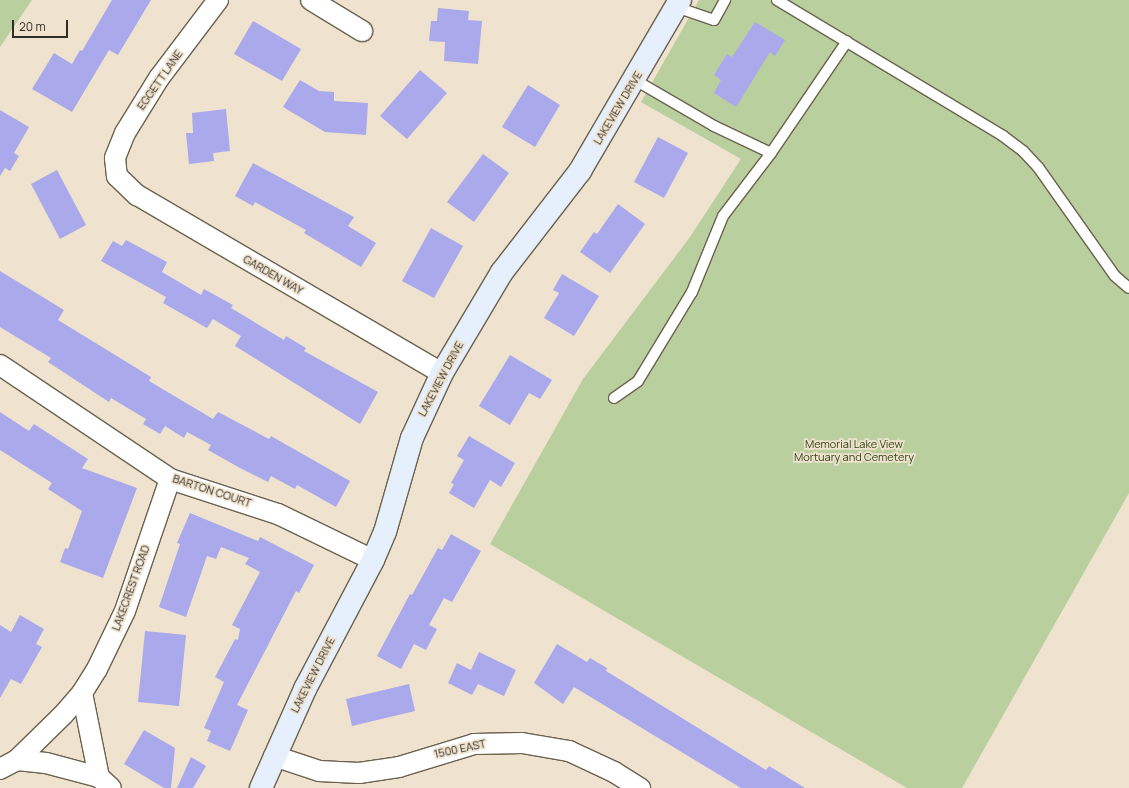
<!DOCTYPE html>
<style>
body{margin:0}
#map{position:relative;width:1129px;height:788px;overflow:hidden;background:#efe3cf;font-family:Manrope,sans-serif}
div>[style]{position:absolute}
.green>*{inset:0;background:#b9cf9e}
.building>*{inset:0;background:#a9a9ec}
.roads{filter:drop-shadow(1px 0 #6b614f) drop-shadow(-1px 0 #6b614f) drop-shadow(0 1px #6b614f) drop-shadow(0 -1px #6b614f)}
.lane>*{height:10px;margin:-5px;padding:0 5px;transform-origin:5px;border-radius:5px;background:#fff}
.street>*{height:20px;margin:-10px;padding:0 10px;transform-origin:10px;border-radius:10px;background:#fff}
.secondary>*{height:22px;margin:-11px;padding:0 11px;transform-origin:11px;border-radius:11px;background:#e6effc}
span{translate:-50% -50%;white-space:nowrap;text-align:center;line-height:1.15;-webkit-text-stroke:3.5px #efe3cf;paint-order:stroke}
.street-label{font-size:11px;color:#312c25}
.park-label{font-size:11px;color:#314312}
.scale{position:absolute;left:12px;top:20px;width:56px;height:18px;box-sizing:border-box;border:2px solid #312c25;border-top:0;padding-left:5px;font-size:12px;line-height:14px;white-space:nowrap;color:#312c25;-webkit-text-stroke:3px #efe3cf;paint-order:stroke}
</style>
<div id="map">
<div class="green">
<div style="clip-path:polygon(0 0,32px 0,0 47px)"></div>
<div style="clip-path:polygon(699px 0,1129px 0,1129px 493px,962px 788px,907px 788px,490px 544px,583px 379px,690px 237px,741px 159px,641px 102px)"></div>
</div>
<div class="building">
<div style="clip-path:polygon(112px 0,151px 0,118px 55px,109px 50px,72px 112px,32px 89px,54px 53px,72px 64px,80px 50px,82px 51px)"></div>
<div style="clip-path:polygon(438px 8px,469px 11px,468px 20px,482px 21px,478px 64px,444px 61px,445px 42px,429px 41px,431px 21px,437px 21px)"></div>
<div style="clip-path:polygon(253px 21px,301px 49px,282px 81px,234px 54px)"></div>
<div style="clip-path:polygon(755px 22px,785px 40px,775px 56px,770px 52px,736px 107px,714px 93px,721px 80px,714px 75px,727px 54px,732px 57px)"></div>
<div style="clip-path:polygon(420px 70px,447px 93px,407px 139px,380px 116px)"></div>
<div style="clip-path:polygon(300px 80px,319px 91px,334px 92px,334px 101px,368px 103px,366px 135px,325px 132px,283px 107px)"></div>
<div style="clip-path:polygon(528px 85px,560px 105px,535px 147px,502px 127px)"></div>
<div style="clip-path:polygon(226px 109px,230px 151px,213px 153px,214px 161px,189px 164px,186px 133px,193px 133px,192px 113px)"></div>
<div style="clip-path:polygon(0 110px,29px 127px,14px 153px,19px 156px,10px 171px,5px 168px,0 176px)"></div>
<div style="clip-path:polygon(658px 137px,688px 153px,664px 198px,634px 182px)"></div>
<div style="clip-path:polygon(483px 154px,509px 173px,474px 222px,447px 202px)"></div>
<div style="clip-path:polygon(253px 163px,354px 217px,348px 226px,376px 243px,361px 267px,304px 233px,306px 230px,255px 202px,253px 206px,235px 196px)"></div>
<div style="clip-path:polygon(57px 170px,86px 225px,60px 239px,31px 184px)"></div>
<div style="clip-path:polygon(618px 204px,645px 224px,610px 273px,580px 252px,594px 232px,597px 234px)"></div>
<div style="clip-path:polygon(431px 228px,463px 246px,434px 298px,402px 281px)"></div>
<div style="clip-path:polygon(126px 240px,167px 262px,162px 272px,201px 295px,204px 289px,233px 305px,231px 308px,284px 340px,286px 336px,306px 348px,304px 351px,378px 392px,360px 424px,235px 346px,241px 336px,213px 319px,207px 328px,163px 303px,166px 297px,101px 261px,113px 241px,122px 246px)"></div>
<div style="clip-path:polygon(0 271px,64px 310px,58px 320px,151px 377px,149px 381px,213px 419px,218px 412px,269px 439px,271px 436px,350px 481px,336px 507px,297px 485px,295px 489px,271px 476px,268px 482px,240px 468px,208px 450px,211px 445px,187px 432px,184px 438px,165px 426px,160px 434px,143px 424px,146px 419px,111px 398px,109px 402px,48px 362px,51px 358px,0 327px)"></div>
<div style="clip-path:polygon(562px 274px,599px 296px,574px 336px,544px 318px,559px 293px,553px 290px)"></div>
<div style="clip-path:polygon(510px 355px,552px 380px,540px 399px,529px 393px,510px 425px,479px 406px)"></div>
<div style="clip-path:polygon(0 412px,29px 431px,34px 424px,88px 459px,82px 468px,137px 488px,103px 578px,60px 562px,65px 548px,68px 549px,82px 511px,48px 489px,52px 483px,0 450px)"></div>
<div style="clip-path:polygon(469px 436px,515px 463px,501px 487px,490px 480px,474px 508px,449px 493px,454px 484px,451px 483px,464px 460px,457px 456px)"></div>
<div style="clip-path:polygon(190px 513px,258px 541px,260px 537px,314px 565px,299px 593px,296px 591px,237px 705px,248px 710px,230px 751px,207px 741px,211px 731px,204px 728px,224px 682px,215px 677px,235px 639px,238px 640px,240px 629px,232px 625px,260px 572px,245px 564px,249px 558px,221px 547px,216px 559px,207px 556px,186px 617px,159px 607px,180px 544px,177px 543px)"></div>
<div style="clip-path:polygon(451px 534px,481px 551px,452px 602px,444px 598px,429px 625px,437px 629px,426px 650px,414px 644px,401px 669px,377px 656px,410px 594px,412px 595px,438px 548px,442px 550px)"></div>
<div style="clip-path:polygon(20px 615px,44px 629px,36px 644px,42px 647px,21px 684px,11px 679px,0 698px,0 625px,11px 632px)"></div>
<div style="clip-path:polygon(145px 631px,186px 635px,179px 706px,138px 702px)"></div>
<div style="clip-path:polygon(557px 644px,587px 662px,590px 658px,607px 668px,606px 671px,766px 770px,769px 766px,805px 788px,741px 788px,574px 687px,563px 704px,534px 683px)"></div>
<div style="clip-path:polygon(479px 652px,516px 670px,504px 696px,478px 684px,472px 695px,448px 683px,457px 663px,471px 670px)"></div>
<div style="clip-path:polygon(409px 684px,415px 711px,352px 726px,346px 699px)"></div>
<div style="clip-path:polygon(144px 730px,175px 748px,171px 788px,164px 788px,124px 764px)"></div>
<div style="clip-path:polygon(191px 757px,206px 766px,193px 788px,177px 788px)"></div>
</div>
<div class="roads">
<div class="lane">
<div style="left:777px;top:0;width:264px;rotate:31deg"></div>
<div style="left:1003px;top:136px;width:25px;rotate:37deg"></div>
<div style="left:1023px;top:151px;width:22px;rotate:47deg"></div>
<div style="left:1038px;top:167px;width:133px;rotate:54.8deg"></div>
<div style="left:1115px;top:276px;width:18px;rotate:41deg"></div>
<div style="left:676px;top:7px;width:40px;rotate:18.9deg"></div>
<div style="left:714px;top:20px;width:23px;rotate:-61deg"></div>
<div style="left:635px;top:80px;width:91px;rotate:30.2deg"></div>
<div style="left:714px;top:126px;width:63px;rotate:25.3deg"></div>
<div style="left:614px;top:398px;width:29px;rotate:-35deg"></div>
<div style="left:638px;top:381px;width:104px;rotate:-58.8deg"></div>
<div style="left:692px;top:292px;width:82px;rotate:-67.8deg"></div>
<div style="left:723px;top:216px;width:79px;rotate:-52.7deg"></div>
<div style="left:771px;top:153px;width:135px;rotate:-55.8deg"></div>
</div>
<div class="street">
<div style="left:218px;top:0;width:98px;rotate:127.1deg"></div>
<div style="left:159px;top:78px;width:65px;rotate:121.7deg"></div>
<div style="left:125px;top:133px;width:27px;rotate:112deg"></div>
<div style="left:115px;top:158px;width:18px;rotate:84deg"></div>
<div style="left:117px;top:176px;width:28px;rotate:44deg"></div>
<div style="left:137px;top:195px;width:353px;rotate:30.3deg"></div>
<div style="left:311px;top:0;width:60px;rotate:31.3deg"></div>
<div style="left:0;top:365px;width:205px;rotate:33.8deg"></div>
<div style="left:170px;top:479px;width:114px;rotate:18deg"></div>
<div style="left:278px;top:514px;width:106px;rotate:25.8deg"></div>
<div style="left:82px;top:693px;width:86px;rotate:78.6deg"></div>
<div style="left:99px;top:777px;width:16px;rotate:43deg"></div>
<div style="left:274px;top:756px;width:47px;rotate:18.4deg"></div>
<div style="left:319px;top:771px;width:40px;rotate:2.9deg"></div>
<div style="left:359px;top:773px;width:40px;rotate:-8.5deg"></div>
<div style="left:399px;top:767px;width:78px;rotate:-17deg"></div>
<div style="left:474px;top:744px;width:48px;rotate:-1.2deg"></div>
<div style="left:522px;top:743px;width:48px;rotate:9.7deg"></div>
<div style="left:569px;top:751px;width:50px;rotate:25deg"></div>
<div style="left:614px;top:772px;width:31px;rotate:32deg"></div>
<div style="left:17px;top:760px;width:64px;rotate:-44.4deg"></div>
<div style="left:63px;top:715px;width:29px;rotate:-49deg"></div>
<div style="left:82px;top:693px;width:28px;rotate:-58deg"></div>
<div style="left:97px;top:669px;width:64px;rotate:-64.2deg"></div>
<div style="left:125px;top:611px;width:139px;rotate:-71.2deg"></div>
<div style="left:0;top:769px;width:19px;rotate:-28deg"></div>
<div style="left:17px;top:760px;width:29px;rotate:6deg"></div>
<div style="left:46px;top:763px;width:55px;rotate:14.8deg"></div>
</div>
<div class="secondary">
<div style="left:261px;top:788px;width:108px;rotate:-66deg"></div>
<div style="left:305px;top:689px;width:146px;rotate:-62.2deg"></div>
<div style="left:373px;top:560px;width:30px;rotate:-67deg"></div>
<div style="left:385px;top:532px;width:98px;rotate:-74deg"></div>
<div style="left:412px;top:438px;width:72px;rotate:-65.2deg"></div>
<div style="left:442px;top:373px;width:117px;rotate:-59.3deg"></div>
<div style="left:502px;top:272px;width:128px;rotate:-52.3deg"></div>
<div style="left:580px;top:171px;width:198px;rotate:-59.7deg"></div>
</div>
</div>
<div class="street-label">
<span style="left:160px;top:80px;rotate:-55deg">EGGETT LANE</span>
<span style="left:618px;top:108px;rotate:-59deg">LAKEVIEW DRIVE</span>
<span style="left:273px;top:275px;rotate:30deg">GARDEN WAY</span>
<span style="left:441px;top:379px;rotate:-62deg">LAKEVIEW DRIVE</span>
<span style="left:212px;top:491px;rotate:18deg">BARTON COURT</span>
<span style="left:131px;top:588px;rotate:-70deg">LAKECREST ROAD</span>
<span style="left:313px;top:675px;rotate:-63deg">LAKEVIEW DRIVE</span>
<span style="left:460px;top:749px;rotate:-12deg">1500 EAST</span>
</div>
<div class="park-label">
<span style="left:854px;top:451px">Memorial Lake View<br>Mortuary and Cemetery</span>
</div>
<div class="scale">20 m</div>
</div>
